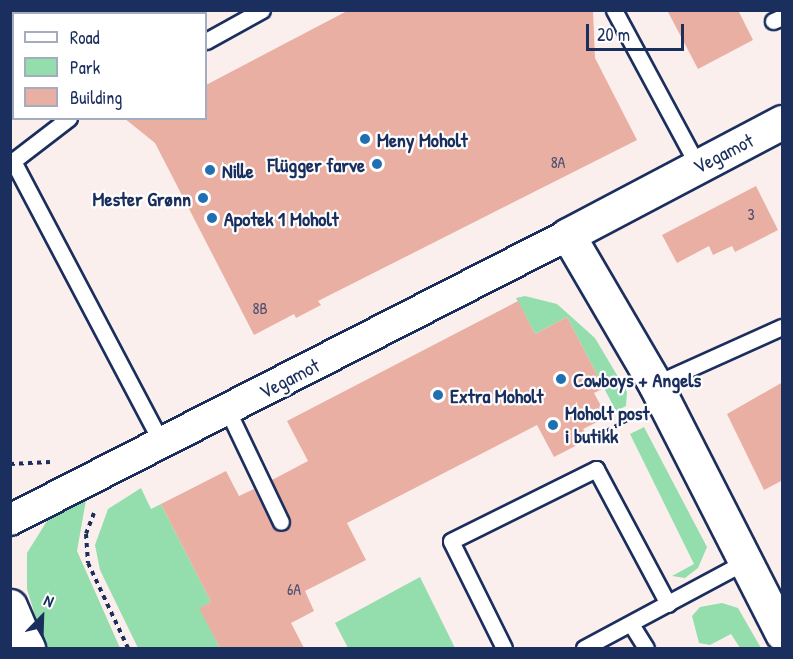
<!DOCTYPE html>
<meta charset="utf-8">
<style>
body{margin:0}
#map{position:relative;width:793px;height:659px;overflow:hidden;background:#fbefed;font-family:"Patrick Hand",sans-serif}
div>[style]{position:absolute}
.green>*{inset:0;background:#94ddac}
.building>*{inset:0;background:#e9afa3}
.path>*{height:4px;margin-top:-2px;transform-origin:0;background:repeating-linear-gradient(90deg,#1b2f5e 0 4.5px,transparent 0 9px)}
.roads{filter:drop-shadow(2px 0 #1b2f5e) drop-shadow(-2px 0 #1b2f5e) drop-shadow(0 2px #1b2f5e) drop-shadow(0 -2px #1b2f5e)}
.lane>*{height:15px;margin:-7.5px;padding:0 7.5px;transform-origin:7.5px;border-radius:7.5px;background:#fff}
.street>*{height:30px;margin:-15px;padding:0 15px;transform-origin:15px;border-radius:15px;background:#fff}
.secondary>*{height:33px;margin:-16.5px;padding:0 16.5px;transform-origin:16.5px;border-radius:16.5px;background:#fff}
.highway>*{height:33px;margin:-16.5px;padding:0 16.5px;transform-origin:16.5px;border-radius:16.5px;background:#fff}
.dots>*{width:16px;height:16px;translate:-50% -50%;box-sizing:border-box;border:3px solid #fff;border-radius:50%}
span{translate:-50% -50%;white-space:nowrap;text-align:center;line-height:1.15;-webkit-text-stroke:4.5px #fff;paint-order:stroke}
.number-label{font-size:16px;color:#4e4f6f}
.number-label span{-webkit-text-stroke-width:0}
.poi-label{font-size:20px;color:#1b2f5e;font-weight:700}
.left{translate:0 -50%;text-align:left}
.right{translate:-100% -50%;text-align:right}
.street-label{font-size:20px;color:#1b2f5e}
.frame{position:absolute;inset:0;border:12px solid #1b2f5e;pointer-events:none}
.legend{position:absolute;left:12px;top:12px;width:195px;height:108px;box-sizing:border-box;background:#fff;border:2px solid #a4acbf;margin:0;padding:8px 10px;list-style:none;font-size:18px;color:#1b2f5e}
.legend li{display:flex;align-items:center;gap:12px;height:30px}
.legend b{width:30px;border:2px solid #a4acbf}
.north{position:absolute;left:12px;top:587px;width:60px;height:60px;-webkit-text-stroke:4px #fff;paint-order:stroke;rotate:23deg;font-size:16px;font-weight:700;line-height:24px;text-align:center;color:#1b2f5e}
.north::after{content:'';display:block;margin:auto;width:21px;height:27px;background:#1b2f5e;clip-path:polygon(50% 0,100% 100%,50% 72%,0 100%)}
.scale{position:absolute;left:586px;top:24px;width:98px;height:27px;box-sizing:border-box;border:3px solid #1b2f5e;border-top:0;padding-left:8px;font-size:18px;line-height:21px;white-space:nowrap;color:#1b2f5e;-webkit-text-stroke:4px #fff;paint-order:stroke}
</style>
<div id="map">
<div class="green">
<div style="clip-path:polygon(525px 296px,557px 304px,595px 338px,627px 392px,626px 406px,616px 411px,567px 317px,535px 334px,516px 298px)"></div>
<div style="clip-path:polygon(644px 427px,707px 547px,698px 568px,685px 578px,672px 576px,694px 564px,630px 434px)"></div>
<div style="clip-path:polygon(141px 488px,151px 509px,161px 504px,211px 602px,200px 608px,220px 648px,138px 648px,100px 570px,95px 545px,108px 509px)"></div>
<div style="clip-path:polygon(86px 500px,77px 551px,120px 648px,45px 648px,27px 589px,27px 553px,47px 521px)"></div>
<div style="clip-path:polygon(420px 577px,455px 648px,348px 648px,335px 623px)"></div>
<div style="clip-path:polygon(722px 603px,738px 608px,761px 648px,740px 648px,731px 634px,710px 645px,699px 643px,692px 616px,700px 607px)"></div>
</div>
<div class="building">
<div style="clip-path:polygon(349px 10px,593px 10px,595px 58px,637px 140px,318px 301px,321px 305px,296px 318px,294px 314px,254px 335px,155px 143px,124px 118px,206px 118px,206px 85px)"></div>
<div style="clip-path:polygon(667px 10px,738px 10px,753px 40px,698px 69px)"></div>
<div style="clip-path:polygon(756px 186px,778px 230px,735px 252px,732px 246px,713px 255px,709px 246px,677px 263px,662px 235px)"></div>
<div style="clip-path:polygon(518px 301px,535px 334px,567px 317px,604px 388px,594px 393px,607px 417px,583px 429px,589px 439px,554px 457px,537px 425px,347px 523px,366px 560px,305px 591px,314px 611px,291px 623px,304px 648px,220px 648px,199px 608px,211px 602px,161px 504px,226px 471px,239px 496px,254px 489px,273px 527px,286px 530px,290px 518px,272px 480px,308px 461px,287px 421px)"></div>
<div style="clip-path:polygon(783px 382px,783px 480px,764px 490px,727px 414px)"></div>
</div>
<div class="path">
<div style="left:599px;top:435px;width:41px;rotate:-27.8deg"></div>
<div style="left:10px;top:464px;width:40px;rotate:-2.9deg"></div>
<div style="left:94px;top:513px;width:22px;rotate:111deg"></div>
<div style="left:86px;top:534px;width:29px;rotate:86deg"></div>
<div style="left:88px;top:563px;width:94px;rotate:64.8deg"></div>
</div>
<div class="roads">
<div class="lane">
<div style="left:614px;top:10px;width:177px;rotate:61.7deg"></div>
<div style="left:773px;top:21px;width:10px;rotate:-24deg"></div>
<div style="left:206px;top:41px;width:64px;rotate:-29deg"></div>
<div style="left:69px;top:118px;width:71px;rotate:142.5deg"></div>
<div style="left:13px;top:161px;width:318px;rotate:62.2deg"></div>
<div style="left:655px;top:384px;width:139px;rotate:-24.2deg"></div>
<div style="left:227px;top:409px;width:125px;rotate:64.5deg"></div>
<div style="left:631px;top:624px;width:28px;rotate:58deg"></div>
<div style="left:504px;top:648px;width:119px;rotate:-116.4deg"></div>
<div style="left:451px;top:541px;width:162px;rotate:-26.4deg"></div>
<div style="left:596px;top:469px;width:153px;rotate:61.9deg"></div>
<div style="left:584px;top:648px;width:184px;rotate:-28.2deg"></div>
</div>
<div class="street">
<div style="left:10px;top:520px;width:627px;rotate:-27.06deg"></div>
</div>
<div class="secondary">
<div style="left:782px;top:122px;width:242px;rotate:152.2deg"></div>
<div style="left:568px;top:235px;width:173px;rotate:59.7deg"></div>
<div style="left:655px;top:384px;width:280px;rotate:63deg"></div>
<div style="left:10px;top:606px;width:46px;rotate:66.8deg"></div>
</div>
<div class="highway">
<div style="left:27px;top:14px;width:7px;rotate:-34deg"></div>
</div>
</div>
<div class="dots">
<div style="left:365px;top:139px;background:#1f6fb2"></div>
<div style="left:377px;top:164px;background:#1f6fb2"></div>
<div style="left:210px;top:170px;background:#1f6fb2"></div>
<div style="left:203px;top:198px;background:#1f6fb2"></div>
<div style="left:212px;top:218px;background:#1f6fb2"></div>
<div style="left:561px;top:379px;background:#1f6fb2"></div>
<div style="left:438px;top:395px;background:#1f6fb2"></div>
<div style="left:553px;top:425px;background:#1f6fb2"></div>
</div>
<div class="number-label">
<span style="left:558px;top:162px">8A</span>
<span style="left:751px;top:214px">3</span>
<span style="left:260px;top:308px">8B</span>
<span style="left:294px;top:589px">6A</span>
</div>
<div class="poi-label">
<span class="left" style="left:377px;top:139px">Meny Moholt</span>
<span class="right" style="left:365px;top:164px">Flügger farve</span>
<span class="left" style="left:222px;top:170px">Nille</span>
<span class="right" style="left:191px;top:198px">Mester Grønn</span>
<span class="left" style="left:224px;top:218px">Apotek 1 Moholt</span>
<span class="left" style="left:573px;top:379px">Cowboys + Angels</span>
<span class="left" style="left:450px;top:395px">Extra Moholt</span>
<span class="left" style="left:565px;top:424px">Moholt post<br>i butikk</span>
</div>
<div class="street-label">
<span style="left:723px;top:153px;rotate:-27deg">Vegamot</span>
<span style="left:289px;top:378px;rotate:-27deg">Vegamot</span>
</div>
<div class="frame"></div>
<ul class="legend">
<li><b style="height:8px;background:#fff"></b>Road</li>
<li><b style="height:16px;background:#94ddac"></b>Park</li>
<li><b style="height:16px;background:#e9afa3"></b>Building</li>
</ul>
<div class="north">N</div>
<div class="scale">20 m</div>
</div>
